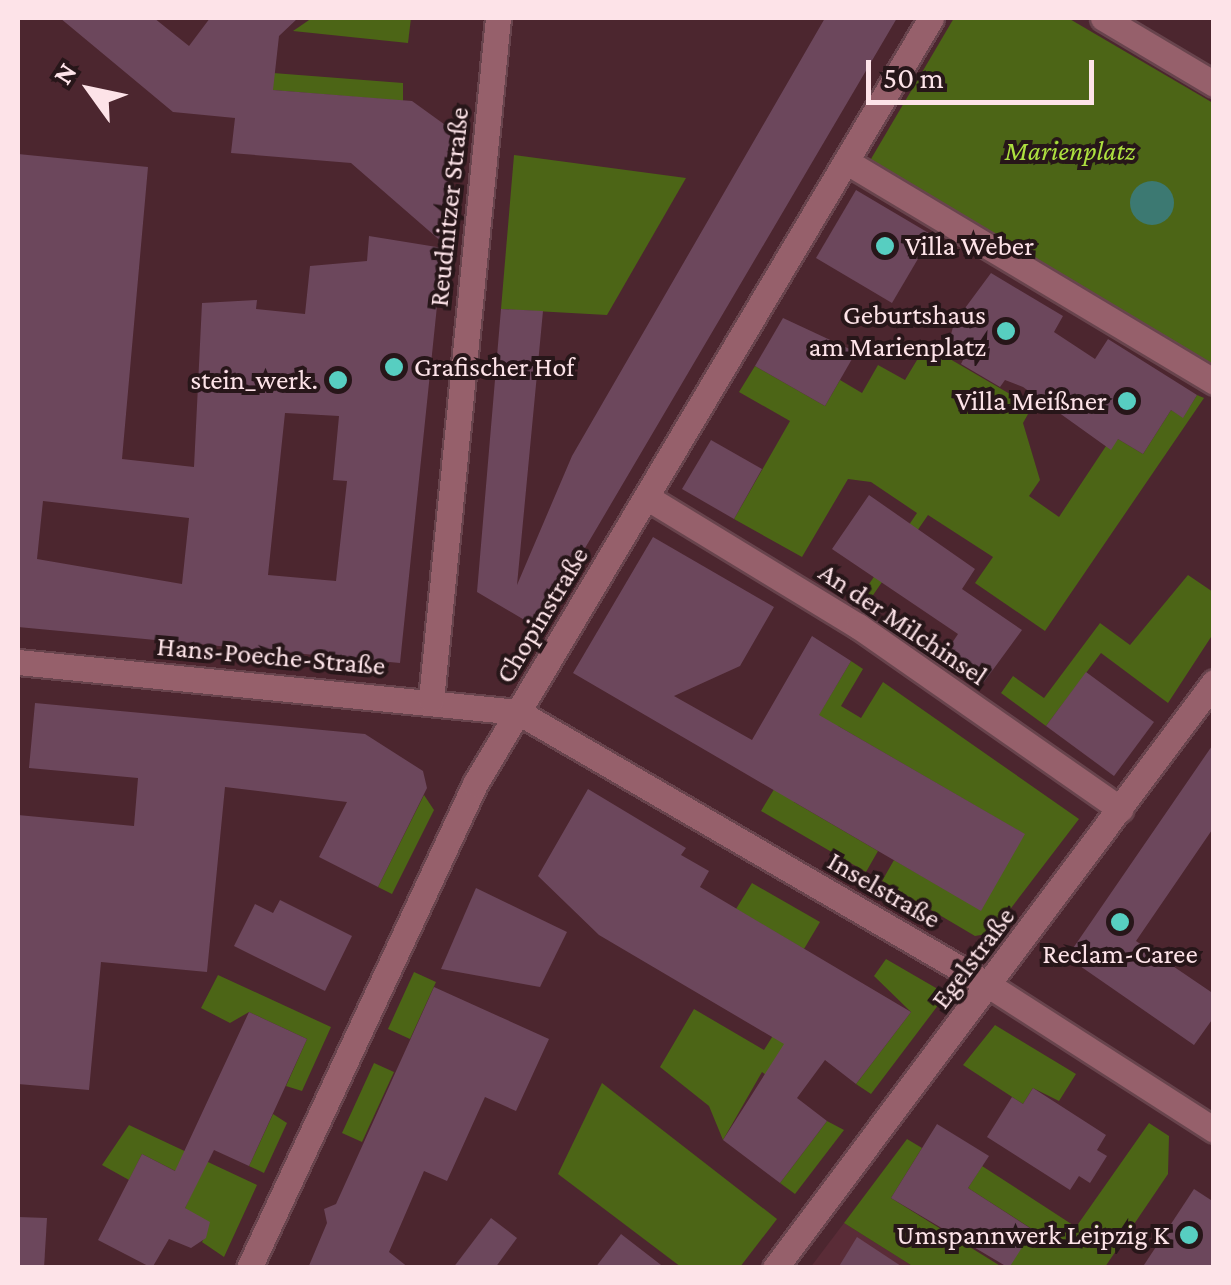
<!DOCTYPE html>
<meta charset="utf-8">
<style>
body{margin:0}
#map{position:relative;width:1231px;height:1285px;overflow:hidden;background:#4c262f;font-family:"Crimson Pro",serif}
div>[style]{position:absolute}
.built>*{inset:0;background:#5a2c37}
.green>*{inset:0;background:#4c6516}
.water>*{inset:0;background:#3c7972}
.round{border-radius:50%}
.building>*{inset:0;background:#6c475c}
.roads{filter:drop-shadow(2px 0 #68444d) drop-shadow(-2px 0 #68444d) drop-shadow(0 2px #68444d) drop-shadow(0 -2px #68444d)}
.street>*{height:25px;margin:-12.5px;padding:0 12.5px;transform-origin:12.5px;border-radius:12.5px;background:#96606b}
.dots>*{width:28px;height:28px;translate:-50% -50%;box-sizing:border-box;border:5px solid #271619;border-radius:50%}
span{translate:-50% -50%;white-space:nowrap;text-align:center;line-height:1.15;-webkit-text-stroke:8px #271619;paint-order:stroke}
.park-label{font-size:28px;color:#ade03f;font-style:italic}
.street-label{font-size:28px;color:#fde3e8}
.poi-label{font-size:28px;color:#fde3e8}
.left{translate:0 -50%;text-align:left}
.right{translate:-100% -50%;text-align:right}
.frame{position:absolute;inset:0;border:20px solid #fde3e8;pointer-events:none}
.north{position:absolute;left:40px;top:40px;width:100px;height:100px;-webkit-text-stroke:8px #271619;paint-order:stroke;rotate:303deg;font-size:28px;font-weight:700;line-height:40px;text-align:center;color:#fde3e8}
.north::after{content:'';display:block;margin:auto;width:35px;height:45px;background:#fde3e8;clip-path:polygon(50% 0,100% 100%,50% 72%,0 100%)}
.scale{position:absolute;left:866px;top:60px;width:228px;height:45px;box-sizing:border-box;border:5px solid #fde3e8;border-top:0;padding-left:12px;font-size:30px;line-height:35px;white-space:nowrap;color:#fde3e8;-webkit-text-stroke:8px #271619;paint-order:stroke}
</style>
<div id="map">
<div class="built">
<div style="clip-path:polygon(844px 1223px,914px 1267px,810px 1268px)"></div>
</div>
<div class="green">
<div style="clip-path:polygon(312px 18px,411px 18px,408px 43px,293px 31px)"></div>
<div style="clip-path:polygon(954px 18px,1068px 18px,1213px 103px,1213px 370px,868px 164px)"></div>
<div style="clip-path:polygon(273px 73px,403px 83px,403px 101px,272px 90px)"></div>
<div style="clip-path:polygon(514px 155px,686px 178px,607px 315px,501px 309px)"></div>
<div style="clip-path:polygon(926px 345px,1032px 407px,1023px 423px,1040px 480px,1029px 496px,1059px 517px,1106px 446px,1118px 439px,1143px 454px,1171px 410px,1183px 417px,1197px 395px,1204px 398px,1045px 631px,975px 583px,993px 557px,928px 515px,869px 601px,861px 596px,917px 513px,871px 482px,848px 479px,802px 557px,734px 519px,790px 421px,739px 392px,755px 366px,825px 406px,840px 380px,862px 393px,878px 365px,905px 380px)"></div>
<div style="clip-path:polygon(1188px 575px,1213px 592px,1213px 634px,1168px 703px,1101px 653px,1046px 726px,1001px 693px,1013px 676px,1044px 698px,1100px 623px,1130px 645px)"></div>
<div style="clip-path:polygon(851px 661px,863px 669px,841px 706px,861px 718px,883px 682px,1079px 819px,992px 933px,975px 936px,882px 881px,894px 860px,981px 910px,1024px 834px,838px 726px,794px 802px,878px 851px,866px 872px,761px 811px)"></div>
<div style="clip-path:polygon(424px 795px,434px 810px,392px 894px,378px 887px)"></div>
<div style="clip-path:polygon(752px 883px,820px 922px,804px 949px,736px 909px)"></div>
<div style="clip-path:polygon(886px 959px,936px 988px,939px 1004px,871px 1094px,856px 1084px,911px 1012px,874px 976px)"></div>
<div style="clip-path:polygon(414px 972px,436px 982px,410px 1039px,388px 1029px)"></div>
<div style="clip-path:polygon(218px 975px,331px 1027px,302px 1091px,286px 1086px,307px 1039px,249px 1012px,230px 1023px,201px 1008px)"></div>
<div style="clip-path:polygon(694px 1009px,764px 1050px,779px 1026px,816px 1054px,788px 1091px,762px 1072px,723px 1140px,709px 1106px,660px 1067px)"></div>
<div style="clip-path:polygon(995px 1025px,1076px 1074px,1059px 1101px,1033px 1088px,1023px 1104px,963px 1065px)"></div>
<div style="clip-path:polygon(374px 1063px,394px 1072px,362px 1142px,342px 1133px)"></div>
<div style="clip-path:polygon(602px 1083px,777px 1219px,740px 1267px,681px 1267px,558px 1174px)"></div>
<div style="clip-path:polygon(273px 1114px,287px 1123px,264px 1173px,249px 1166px)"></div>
<div style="clip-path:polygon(827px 1121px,844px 1130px,795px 1194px,780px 1183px)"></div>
<div style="clip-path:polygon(1149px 1123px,1169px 1136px,1168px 1174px,1105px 1267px,1009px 1267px,1032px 1229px,968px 1188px,982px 1166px,1076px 1227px)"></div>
<div style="clip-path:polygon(129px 1125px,257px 1185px,224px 1257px,202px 1242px,207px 1233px,185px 1208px,197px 1182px,142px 1154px,129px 1180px,102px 1165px)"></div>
<div style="clip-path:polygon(907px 1139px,922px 1148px,891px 1198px,1002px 1267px,914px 1267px,844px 1223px)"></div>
</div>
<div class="water">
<div class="round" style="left:1130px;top:181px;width:44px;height:44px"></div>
</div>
<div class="building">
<div style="clip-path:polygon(60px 18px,154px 18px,189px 46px,210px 18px,298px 18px,279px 36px,273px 90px,412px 101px,448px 127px,454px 149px,443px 243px,351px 163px,231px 153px,235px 118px,173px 112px)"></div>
<div style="clip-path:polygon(825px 18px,897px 18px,538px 628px,477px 592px,501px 309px,543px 311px,517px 585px,572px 456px)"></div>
<div style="clip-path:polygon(evenodd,18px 154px,148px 167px,122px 459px,194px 467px,202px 303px,257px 300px,256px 309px,305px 314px,310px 266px,367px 261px,369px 236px,443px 248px,400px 663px,18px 627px,18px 154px,285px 413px,339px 416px,333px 480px,347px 481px,336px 581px,268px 575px,285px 413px,18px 154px,43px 501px,189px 518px,182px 584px,37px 559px,43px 501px)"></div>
<div style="clip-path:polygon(856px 190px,932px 235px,892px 303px,816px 258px)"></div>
<div style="clip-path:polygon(991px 273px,1063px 316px,1054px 332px,1095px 359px,1108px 339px,1197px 395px,1183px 418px,1171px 410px,1143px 454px,1118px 439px,1111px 450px,1023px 387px,1005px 380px,1000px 387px,961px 364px,965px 356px,948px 346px,954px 323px)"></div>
<div style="clip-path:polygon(783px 318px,856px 352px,825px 406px,755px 366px)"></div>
<div style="clip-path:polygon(711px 440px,762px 469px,734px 519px,682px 489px)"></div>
<div style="clip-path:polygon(869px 495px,975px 569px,962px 589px,1022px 630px,984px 682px,944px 655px,958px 634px,832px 549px)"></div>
<div style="clip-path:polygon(653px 537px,774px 607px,740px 666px,674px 696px,752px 740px,812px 636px,851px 661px,819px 715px,1025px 834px,981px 911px,573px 673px)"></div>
<div style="clip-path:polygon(1086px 672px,1154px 722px,1114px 776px,1046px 726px)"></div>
<div style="clip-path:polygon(35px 703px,365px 734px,423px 771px,427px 788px,378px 887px,319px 857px,347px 802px,225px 787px,207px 972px,101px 962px,89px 1090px,18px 1084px,18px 815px,134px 826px,138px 778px,29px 768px)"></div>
<div style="clip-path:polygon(1214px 743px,1214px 827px,1136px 941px,1214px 994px,1214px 1017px,1194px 1045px,1067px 957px)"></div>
<div style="clip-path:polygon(588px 789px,686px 848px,681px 855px,709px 871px,700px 887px,911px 1012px,856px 1084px,825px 1060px,797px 1098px,827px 1121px,780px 1183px,723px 1140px,784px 1044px,599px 935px,538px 876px)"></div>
<div style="clip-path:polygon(476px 888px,567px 932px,540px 987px,441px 969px)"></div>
<div style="clip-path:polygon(280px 900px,352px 936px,325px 991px,234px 946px,255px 904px,273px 913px)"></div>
<div style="clip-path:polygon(434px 987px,549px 1039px,516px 1111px,485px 1097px,447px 1181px,424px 1171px,389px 1252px,409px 1268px,308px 1268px,327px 1223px,324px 1209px,336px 1204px)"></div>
<div style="clip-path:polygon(249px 1012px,307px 1039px,249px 1166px,214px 1150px,185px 1208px,210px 1222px,206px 1238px,191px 1248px,169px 1239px,152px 1268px,98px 1240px,142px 1154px,175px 1171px)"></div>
<div style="clip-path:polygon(1033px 1088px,1106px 1135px,1097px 1150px,1107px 1156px,1090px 1183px,1079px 1176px,1070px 1190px,987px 1137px,1012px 1097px,1023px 1104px)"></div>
<div style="clip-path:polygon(937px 1124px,989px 1156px,968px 1188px,1033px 1230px,1009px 1268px,891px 1198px)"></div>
<div style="clip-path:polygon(1194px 1189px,1214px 1202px,1214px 1268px,1142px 1268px)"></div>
<div style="clip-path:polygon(18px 1217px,47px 1218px,44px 1268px,18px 1268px)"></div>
<div style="clip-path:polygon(491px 1218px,517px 1238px,495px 1268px,453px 1268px)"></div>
<div style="clip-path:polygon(621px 1234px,665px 1268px,595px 1268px)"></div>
<div style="clip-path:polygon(857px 1237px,904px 1268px,838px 1268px)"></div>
</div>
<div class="roads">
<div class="street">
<div style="left:1103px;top:18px;width:129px;rotate:30.7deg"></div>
<div style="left:847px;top:162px;width:428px;rotate:30.9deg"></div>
<div style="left:648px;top:498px;width:246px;rotate:31.4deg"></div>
<div style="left:858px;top:626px;width:320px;rotate:34.9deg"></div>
<div style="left:18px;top:662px;width:502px;rotate:5.71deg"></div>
<div style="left:518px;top:712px;width:546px;rotate:30.14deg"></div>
<div style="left:990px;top:986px;width:266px;rotate:32.7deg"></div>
<div style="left:431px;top:700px;width:685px;rotate:-84.39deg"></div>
<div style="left:249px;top:1268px;width:534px;rotate:-64.97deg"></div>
<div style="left:475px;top:784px;width:891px;rotate:-59.23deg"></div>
<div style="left:775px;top:1268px;width:732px;rotate:-53.16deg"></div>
</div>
</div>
<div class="dots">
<div style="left:885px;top:246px;background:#57cec1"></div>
<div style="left:1006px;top:331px;background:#57cec1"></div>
<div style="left:394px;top:367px;background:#57cec1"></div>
<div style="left:338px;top:380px;background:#57cec1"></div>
<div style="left:1127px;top:401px;background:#57cec1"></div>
<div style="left:1120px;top:922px;background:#57cec1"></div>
<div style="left:1189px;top:1235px;background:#57cec1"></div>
</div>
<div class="park-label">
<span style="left:1070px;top:151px">Marienplatz</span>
</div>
<div class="street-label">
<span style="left:449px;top:207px;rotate:-84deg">Reudnitzer Straße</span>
<span style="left:542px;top:615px;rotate:-59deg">Chopinstraße</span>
<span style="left:903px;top:624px;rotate:34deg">An der Milchinsel</span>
<span style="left:271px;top:656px;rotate:5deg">Hans-Poeche-Straße</span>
<span style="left:884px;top:890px;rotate:30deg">Inselstraße</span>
<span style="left:973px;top:958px;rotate:-53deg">Egelstraße</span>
</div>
<div class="poi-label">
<span class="left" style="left:905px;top:246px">Villa Weber</span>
<span class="right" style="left:986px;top:331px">Geburtshaus<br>am Marienplatz</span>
<span class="left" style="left:414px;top:367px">Grafischer Hof</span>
<span class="right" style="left:318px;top:380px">stein_werk.</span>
<span class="right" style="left:1107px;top:401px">Villa Meißner</span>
<span style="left:1120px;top:954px">Reclam-Caree</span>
<span class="right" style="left:1169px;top:1235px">Umspannwerk Leipzig K</span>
</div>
<div class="frame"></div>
<div class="north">N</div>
<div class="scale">50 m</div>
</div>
